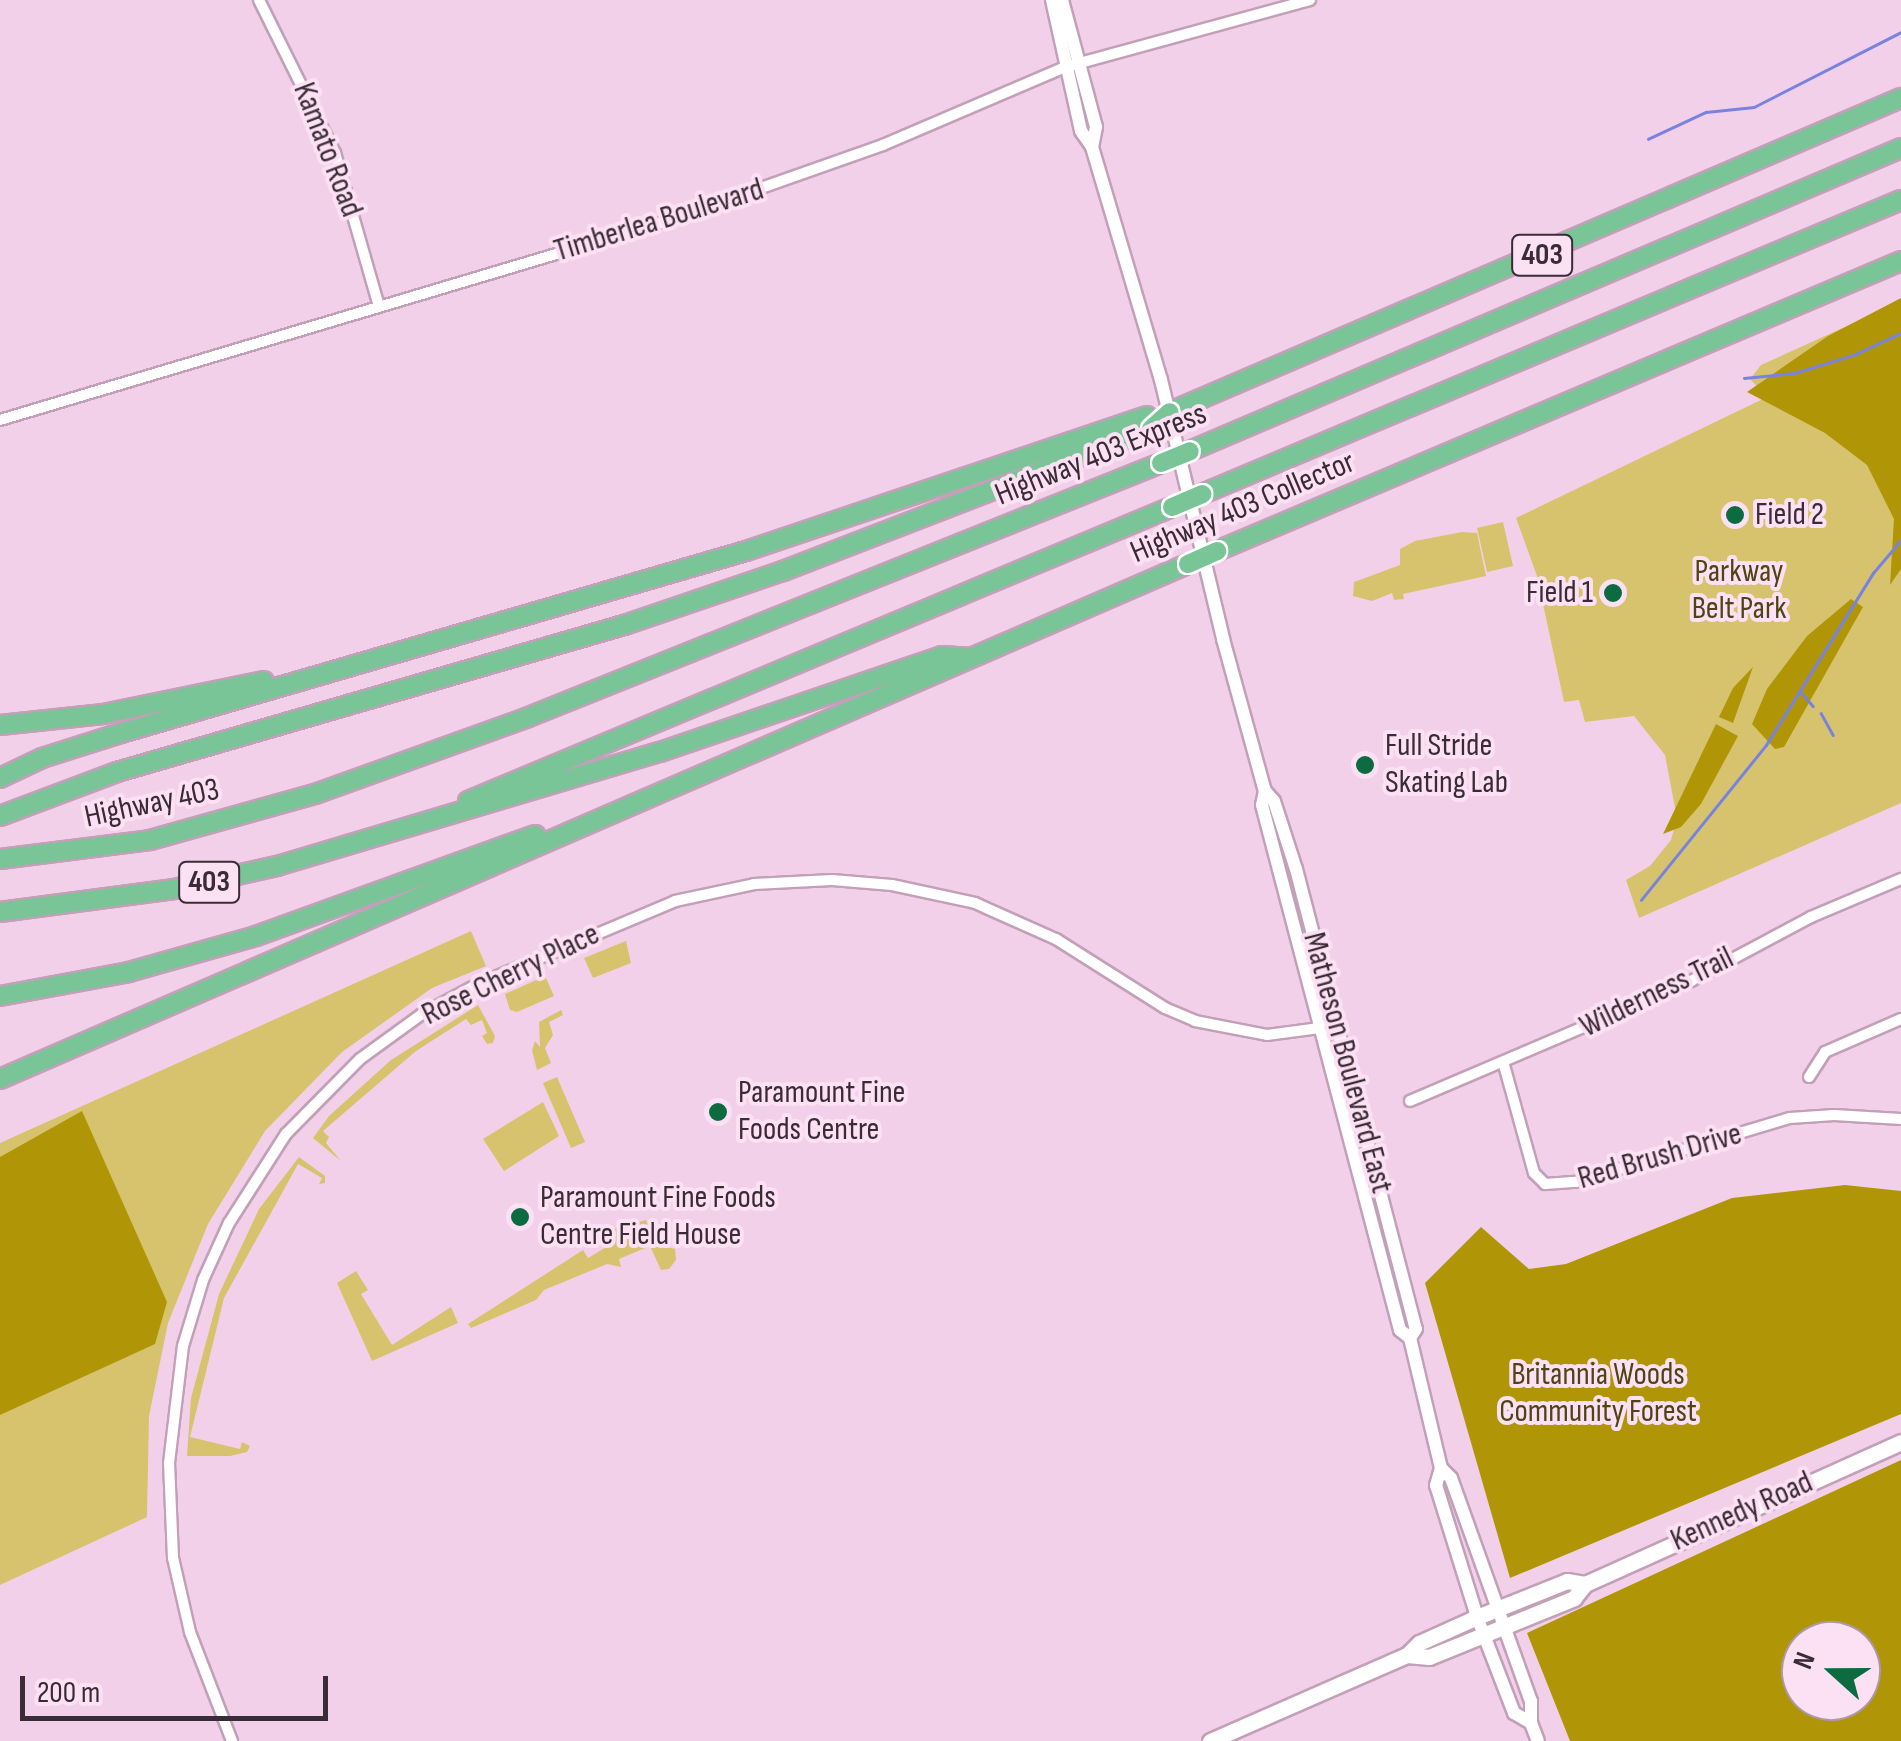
<!DOCTYPE html>
<style>
body{margin:0}
#map{position:relative;width:1901px;height:1741px;overflow:hidden;background:#f3d0e9;font-family:"Sofia Sans Condensed",sans-serif}
div>[style]{position:absolute}
.green>*{inset:0;background:#d7c36d}
.forest>*{inset:0;background:#b09606}
.stream>*{height:2.5px;margin:-1.25px;padding:0 1.25px;transform-origin:1.25px;border-radius:1.25px;background:#7883e0}
.roads{filter:drop-shadow(2px 0 #c2a0b8) drop-shadow(-2px 0 #c2a0b8) drop-shadow(0 2px #c2a0b8) drop-shadow(0 -2px #c2a0b8)}
.minor>*{height:10px;margin:-5px;padding:0 5px;transform-origin:5px;border-radius:5px;background:#fff}
.tertiary>*{height:12px;margin:-6px;padding:0 6px;transform-origin:6px;border-radius:6px;background:#fff}
.secondary>*{height:15px;margin:-7.5px;padding:0 7.5px;transform-origin:7.5px;border-radius:7.5px;background:#fff}
.motorway>*{height:18px;margin:-9px;padding:0 9px;transform-origin:9px;border-radius:9px;background:#79c597}
.bridges{filter:drop-shadow(2px 0 #fff) drop-shadow(-2px 0 #fff) drop-shadow(0 2px #fff) drop-shadow(0 -2px #fff)}
.motorway-bridge>*{height:18px;margin:-9px;padding:0 9px;transform-origin:9px;border-radius:9px;background:#79c597}
.dots>*{width:28px;height:28px;translate:-50% -50%;box-sizing:border-box;border:5px solid #fce0f4;border-radius:50%}
span{translate:-50% -50%;white-space:nowrap;text-align:center;line-height:1.15;-webkit-text-stroke:8px #fce0f4;paint-order:stroke}
.shield-label span{padding:2px 8px;background:#fce0f4;border:2px solid;border-radius:8px;-webkit-text-stroke-width:0}
.shield-label{font-size:30px;color:#3a2c36;font-weight:700}
.street-label{font-size:32px;color:#3a2c36}
.poi-label{font-size:32px;color:#3a2c36}
.left{translate:0 -50%;text-align:left}
.right{translate:-100% -50%;text-align:right}
.park-label{font-size:32px;color:#4f4414}
.north{position:absolute;left:1781px;top:1621px;width:100px;height:100px;box-sizing:border-box;background:#fce0f4;border:2px solid #ae98a8;border-radius:50%;rotate:291deg;font-size:28px;font-weight:700;line-height:40px;text-align:center;color:#3a2c36}
.north::after{content:'';display:block;margin:auto;width:35px;height:45px;background:#0c6b40;clip-path:polygon(50% 0,100% 100%,50% 72%,0 100%)}
.scale{position:absolute;left:20px;top:1676px;width:308px;height:45px;box-sizing:border-box;border:5px solid #3a2c36;border-top:0;padding-left:12px;font-size:30px;line-height:35px;white-space:nowrap;color:#3a2c36;-webkit-text-stroke:8px #fce0f4;paint-order:stroke}
</style>
<div id="map">
<div class="green">
<div style="clip-path:polygon(1858px 321px,1901px 340px,1901px 803px,1639px 918px,1626px 880px,1650px 866px,1671px 840px,1677px 818px,1665px 755px,1634px 716px,1585px 722px,1579px 700px,1564px 702px,1537px 576px,1516px 518px,1767px 397px,1750px 379px,1761px 365px)"></div>
<div style="clip-path:polygon(1503px 522px,1513px 566px,1487px 572px,1477px 528px)"></div>
<div style="clip-path:polygon(1462px 532px,1477px 533px,1486px 576px,1403px 594px,1404px 599px,1394px 600px,1392px 593px,1372px 601px,1353px 596px,1354px 582px,1400px 565px,1400px 549px,1415px 541px)"></div>
<div style="clip-path:polygon(471px 931px,486px 966px,432px 988px,342px 1052px,265px 1131px,208px 1224px,168px 1323px,149px 1416px,147px 1517px,0 1585px,0 1143px)"></div>
<div style="clip-path:polygon(626px 941px,631px 963px,593px 978px,584px 958px)"></div>
<div style="clip-path:polygon(545px 976px,554px 996px,517px 1012px,510px 1010px,505px 994px)"></div>
<div style="clip-path:polygon(478px 1005px,495px 1036px,493px 1043px,487px 1044px,482px 1036px,487px 1033px,482px 1020px,471px 1025px,466px 1019px,416px 1051px,323px 1131px,329px 1137px,326px 1143px,341px 1161px,313px 1138px,329px 1116px,391px 1060px)"></div>
<div style="clip-path:polygon(561px 1010px,563px 1015px,549px 1022px,553px 1035px,545px 1048px,551px 1063px,537px 1070px,532px 1050px,535px 1041px,540px 1047px,539px 1022px)"></div>
<div style="clip-path:polygon(557px 1077px,585px 1142px,571px 1148px,543px 1083px)"></div>
<div style="clip-path:polygon(543px 1102px,559px 1136px,504px 1171px,483px 1139px)"></div>
<div style="clip-path:polygon(299px 1157px,325px 1176px,325px 1183px,319px 1184px,322px 1178px,298px 1164px,224px 1298px,190px 1437px,240px 1449px,242px 1442px,250px 1446px,247px 1452px,230px 1456px,187px 1456px,191px 1398px,219px 1294px,259px 1209px)"></div>
<div style="clip-path:polygon(646px 1220px,659px 1245px,675px 1249px,676px 1260px,669px 1269px,661px 1270px,650px 1246px,619px 1259px,621px 1267px,607px 1264px,544px 1290px,536px 1300px,471px 1328px,468px 1324px,583px 1250px,588px 1258px,613px 1243px,608px 1233px,614px 1229px)"></div>
<div style="clip-path:polygon(356px 1271px,368px 1290px,361px 1294px,392px 1345px,451px 1307px,458px 1323px,372px 1361px,337px 1283px)"></div>
</div>
<div class="forest">
<div style="clip-path:polygon(1901px 298px,1901px 569px,1890px 585px,1894px 519px,1867px 465px,1825px 433px,1747px 392px,1828px 336px)"></div>
<div style="clip-path:polygon(1851px 599px,1863px 607px,1784px 747px,1775px 749px,1752px 724px,1767px 689px,1807px 636px)"></div>
<div style="clip-path:polygon(1753px 667px,1733px 723px,1719px 717px,1733px 688px)"></div>
<div style="clip-path:polygon(1716px 724px,1738px 736px,1701px 804px,1681px 827px,1663px 834px)"></div>
<div style="clip-path:polygon(82px 1111px,167px 1302px,155px 1344px,0 1415px,0 1157px)"></div>
<div style="clip-path:polygon(1845px 1185px,1901px 1191px,1901px 1414px,1510px 1578px,1425px 1283px,1481px 1227px,1529px 1269px,1566px 1264px,1732px 1198px)"></div>
<div style="clip-path:polygon(evenodd,1901px 1460px,1901px 1741px,1570px 1741px,1527px 1633px,1901px 1460px,1801px 1641px,1861px 1641px,1861px 1701px,1801px 1701px,1801px 1641px)"></div>
</div>
<div class="stream">
<div style="left:1648px;top:139px;width:64px;rotate:-25deg"></div>
<div style="left:1706px;top:112px;width:48px;rotate:-5.9deg"></div>
<div style="left:1754px;top:107px;width:165px;rotate:-27deg"></div>
<div style="left:1744px;top:378px;width:51px;rotate:-5.6deg"></div>
<div style="left:1795px;top:373px;width:64px;rotate:-17.3deg"></div>
<div style="left:1856px;top:354px;width:50px;rotate:-25deg"></div>
<div style="left:1802px;top:693px;width:17px;rotate:50deg"></div>
<div style="left:1821px;top:713px;width:25px;rotate:61deg"></div>
<div style="left:1641px;top:900px;width:199px;rotate:-51.1deg"></div>
<div style="left:1766px;top:745px;width:203px;rotate:-58.1deg"></div>
<div style="left:1873px;top:573px;width:43px;rotate:-49.7deg"></div>
</div>
<div class="roads">
<div class="minor">
<div style="left:259px;top:0;width:171px;rotate:63.6deg"></div>
<div style="left:335px;top:153px;width:159px;rotate:74deg"></div>
<div style="left:0;top:420px;width:699px;rotate:-16.62deg"></div>
<div style="left:670px;top:220px;width:226px;rotate:-19.4deg"></div>
<div style="left:883px;top:145px;width:198px;rotate:-23.2deg"></div>
<div style="left:1065px;top:67px;width:254px;rotate:-15.3deg"></div>
<div style="left:1504px;top:1065px;width:112px;rotate:74.5deg"></div>
<div style="left:1534px;top:1173px;width:16px;rotate:45deg"></div>
<div style="left:1545px;top:1184px;width:31px;rotate:-4deg"></div>
<div style="left:1576px;top:1182px;width:223px;rotate:-16.7deg"></div>
<div style="left:1790px;top:1118px;width:44px;rotate:-3.9deg"></div>
<div style="left:1834px;top:1115px;width:67px;rotate:3.4deg"></div>
<div style="left:1809px;top:1077px;width:30px;rotate:-57deg"></div>
<div style="left:1825px;top:1052px;width:83px;rotate:-23.5deg"></div>
<div style="left:1410px;top:1101px;width:306px;rotate:-23.1deg"></div>
<div style="left:1691px;top:981px;width:136px;rotate:-28.1deg"></div>
<div style="left:1811px;top:917px;width:98px;rotate:-22.9deg"></div>
<div style="left:232px;top:1741px;width:117px;rotate:-111.1deg"></div>
<div style="left:190px;top:1632px;width:76px;rotate:-102.9deg"></div>
<div style="left:173px;top:1558px;width:95px;rotate:-92.4deg"></div>
<div style="left:169px;top:1463px;width:118px;rotate:-83.2deg"></div>
<div style="left:183px;top:1346px;width:69px;rotate:-73.1deg"></div>
<div style="left:203px;top:1280px;width:63px;rotate:-65.5deg"></div>
<div style="left:229px;top:1223px;width:106px;rotate:-57.4deg"></div>
<div style="left:286px;top:1134px;width:105px;rotate:-45.4deg"></div>
<div style="left:360px;top:1059px;width:77px;rotate:-36deg"></div>
<div style="left:422px;top:1014px;width:64px;rotate:-28.2deg"></div>
<div style="left:478px;top:984px;width:214px;rotate:-22.8deg"></div>
<div style="left:675px;top:901px;width:81px;rotate:-12.1deg"></div>
<div style="left:754px;top:884px;width:78px;rotate:-2.9deg"></div>
<div style="left:832px;top:880px;width:60px;rotate:4.8deg"></div>
<div style="left:892px;top:885px;width:85px;rotate:12.2deg"></div>
<div style="left:975px;top:903px;width:89px;rotate:24deg"></div>
<div style="left:1056px;top:939px;width:129px;rotate:32.3deg"></div>
<div style="left:1165px;top:1008px;width:33px;rotate:23deg"></div>
<div style="left:1195px;top:1021px;width:73px;rotate:11deg"></div>
<div style="left:1267px;top:1035px;width:53px;rotate:-7.5deg"></div>
</div>
<div class="tertiary">
<div style="left:1052px;top:0;width:134px;rotate:77.5deg"></div>
<div style="left:1081px;top:131px;width:19px;rotate:55deg"></div>
<div style="left:1092px;top:147px;width:243px;rotate:73.5deg"></div>
<div style="left:1161px;top:380px;width:266px;rotate:76.5deg"></div>
<div style="left:1223px;top:639px;width:158px;rotate:74.6deg"></div>
<div style="left:1265px;top:791px;width:13px;rotate:48deg"></div>
<div style="left:1274px;top:801px;width:71px;rotate:72.1deg"></div>
<div style="left:1296px;top:869px;width:475px;rotate:75.4deg"></div>
<div style="left:1416px;top:1329px;width:11px;rotate:124deg"></div>
<div style="left:1410px;top:1338px;width:134px;rotate:76.6deg"></div>
<div style="left:1441px;top:1468px;width:18px;rotate:106deg"></div>
<div style="left:1436px;top:1485px;width:138px;rotate:72.7deg"></div>
<div style="left:1477px;top:1617px;width:103px;rotate:68.9deg"></div>
<div style="left:1514px;top:1713px;width:20px;rotate:30deg"></div>
<div style="left:1062px;top:0;width:131px;rotate:75deg"></div>
<div style="left:1096px;top:127px;width:20px;rotate:101deg"></div>
<div style="left:1265px;top:791px;width:14px;rotate:102deg"></div>
<div style="left:1262px;top:805px;width:543px;rotate:75.27deg"></div>
<div style="left:1400px;top:1330px;width:13px;rotate:39deg"></div>
<div style="left:1441px;top:1468px;width:14px;rotate:45deg"></div>
<div style="left:1451px;top:1478px;width:237px;rotate:70.3deg"></div>
<div style="left:1531px;top:1701px;width:22px;rotate:90deg"></div>
<div style="left:1531px;top:1723px;width:19px;rotate:69deg"></div>
</div>
<div class="secondary">
<div style="left:1407px;top:1655px;width:22px;rotate:5deg"></div>
<div style="left:1429px;top:1657px;width:157px;rotate:-22.1deg"></div>
<div style="left:1574px;top:1598px;width:18px;rotate:-52deg"></div>
<div style="left:1585px;top:1584px;width:346px;rotate:-24.2deg"></div>
<div style="left:1210px;top:1741px;width:215px;rotate:-23.6deg"></div>
<div style="left:1407px;top:1655px;width:17px;rotate:-45deg"></div>
<div style="left:1419px;top:1643px;width:64px;rotate:-24.1deg"></div>
<div style="left:1477px;top:1617px;width:97px;rotate:-21.8deg"></div>
<div style="left:1567px;top:1581px;width:18px;rotate:9deg"></div>
</div>
<div class="motorway">
<div style="left:1170px;top:412px;width:796px;rotate:-23.25deg"></div>
<div style="left:1190px;top:451px;width:773px;rotate:-23.08deg"></div>
<div style="left:1202px;top:494px;width:758px;rotate:-22.81deg"></div>
<div style="left:1217px;top:551px;width:743px;rotate:-22.98deg"></div>
<div style="left:0;top:725px;width:104px;rotate:-6.1deg"></div>
<div style="left:103px;top:714px;width:164px;rotate:-11.6deg"></div>
<div style="left:0;top:778px;width:47px;rotate:-25.5deg"></div>
<div style="left:42px;top:758px;width:83px;rotate:-17.6deg"></div>
<div style="left:121px;top:733px;width:651px;rotate:-16.24deg"></div>
<div style="left:746px;top:551px;width:423px;rotate:-18.6deg"></div>
<div style="left:468px;top:801px;width:763px;rotate:-22.67deg"></div>
<div style="left:0;top:816px;width:125px;rotate:-20.6deg"></div>
<div style="left:117px;top:772px;width:528px;rotate:-16.17deg"></div>
<div style="left:624px;top:625px;width:168px;rotate:-18.8deg"></div>
<div style="left:783px;top:571px;width:394px;rotate:-21.1deg"></div>
<div style="left:0;top:859px;width:151px;rotate:-7.2deg"></div>
<div style="left:150px;top:840px;width:171px;rotate:-15.6deg"></div>
<div style="left:315px;top:794px;width:224px;rotate:-19.8deg"></div>
<div style="left:526px;top:718px;width:684px;rotate:-21.88deg"></div>
<div style="left:0;top:912px;width:176px;rotate:-7.5deg"></div>
<div style="left:174px;top:889px;width:106px;rotate:-12.6deg"></div>
<div style="left:277px;top:866px;width:400px;rotate:-16.6deg"></div>
<div style="left:660px;top:752px;width:298px;rotate:-18.8deg"></div>
<div style="left:942px;top:656px;width:26px;rotate:4deg"></div>
<div style="left:0;top:996px;width:131px;rotate:-10.5deg"></div>
<div style="left:129px;top:972px;width:132px;rotate:-15.8deg"></div>
<div style="left:256px;top:936px;width:297px;rotate:-19.9deg"></div>
<div style="left:0;top:1079px;width:1295px;rotate:-23.44deg"></div>
</div>
</div>
<div class="bridges">
<div class="motorway-bridge">
<div style="left:1151px;top:429px;width:25px;rotate:-42deg"></div>
<div style="left:1161px;top:463px;width:31px;rotate:-22deg"></div>
<div style="left:1172px;top:507px;width:33px;rotate:-23deg"></div>
<div style="left:1188px;top:564px;width:32px;rotate:-24deg"></div>
</div>
</div>
<div class="dots">
<div style="left:1735px;top:515px;background:#0c6b40"></div>
<div style="left:1613px;top:593px;background:#0c6b40"></div>
<div style="left:1365px;top:765px;background:#0c6b40"></div>
<div style="left:718px;top:1112px;background:#0c6b40"></div>
<div style="left:520px;top:1217px;background:#0c6b40"></div>
</div>
<div class="shield-label">
<span style="left:1542px;top:255px">403</span>
<span style="left:209px;top:882px">403</span>
</div>
<div class="street-label">
<span style="left:327px;top:150px;rotate:69deg">Kamato Road</span>
<span style="left:659px;top:221px;rotate:-17deg">Timberlea Boulevard</span>
<span style="left:1101px;top:455px;rotate:-22deg">Highway 403 Express</span>
<span style="left:1243px;top:508px;rotate:-23deg">Highway 403 Collector</span>
<span style="left:152px;top:804px;rotate:-12deg">Highway 403</span>
<span style="left:511px;top:975px;rotate:-26deg">Rose Cherry Place</span>
<span style="left:1657px;top:993px;rotate:-26deg">Wilderness Trail</span>
<span style="left:1347px;top:1063px;rotate:75deg">Matheson Boulevard East</span>
<span style="left:1660px;top:1157px;rotate:-16deg">Red Brush Drive</span>
<span style="left:1742px;top:1512px;rotate:-24deg">Kennedy Road</span>
</div>
<div class="poi-label">
<span class="left" style="left:1755px;top:515px">Field 2</span>
<span class="right" style="left:1593px;top:593px">Field 1</span>
<span class="left" style="left:1385px;top:765px">Full Stride<br>Skating Lab</span>
<span class="left" style="left:738px;top:1112px">Paramount Fine<br>Foods Centre</span>
<span class="left" style="left:540px;top:1217px">Paramount Fine Foods<br>Centre Field House</span>
</div>
<div class="park-label">
<span style="left:1739px;top:591px">Parkway<br>Belt Park</span>
<span style="left:1598px;top:1394px">Britannia Woods<br>Community Forest</span>
</div>
<div class="north">N</div>
<div class="scale">200 m</div>
</div>
